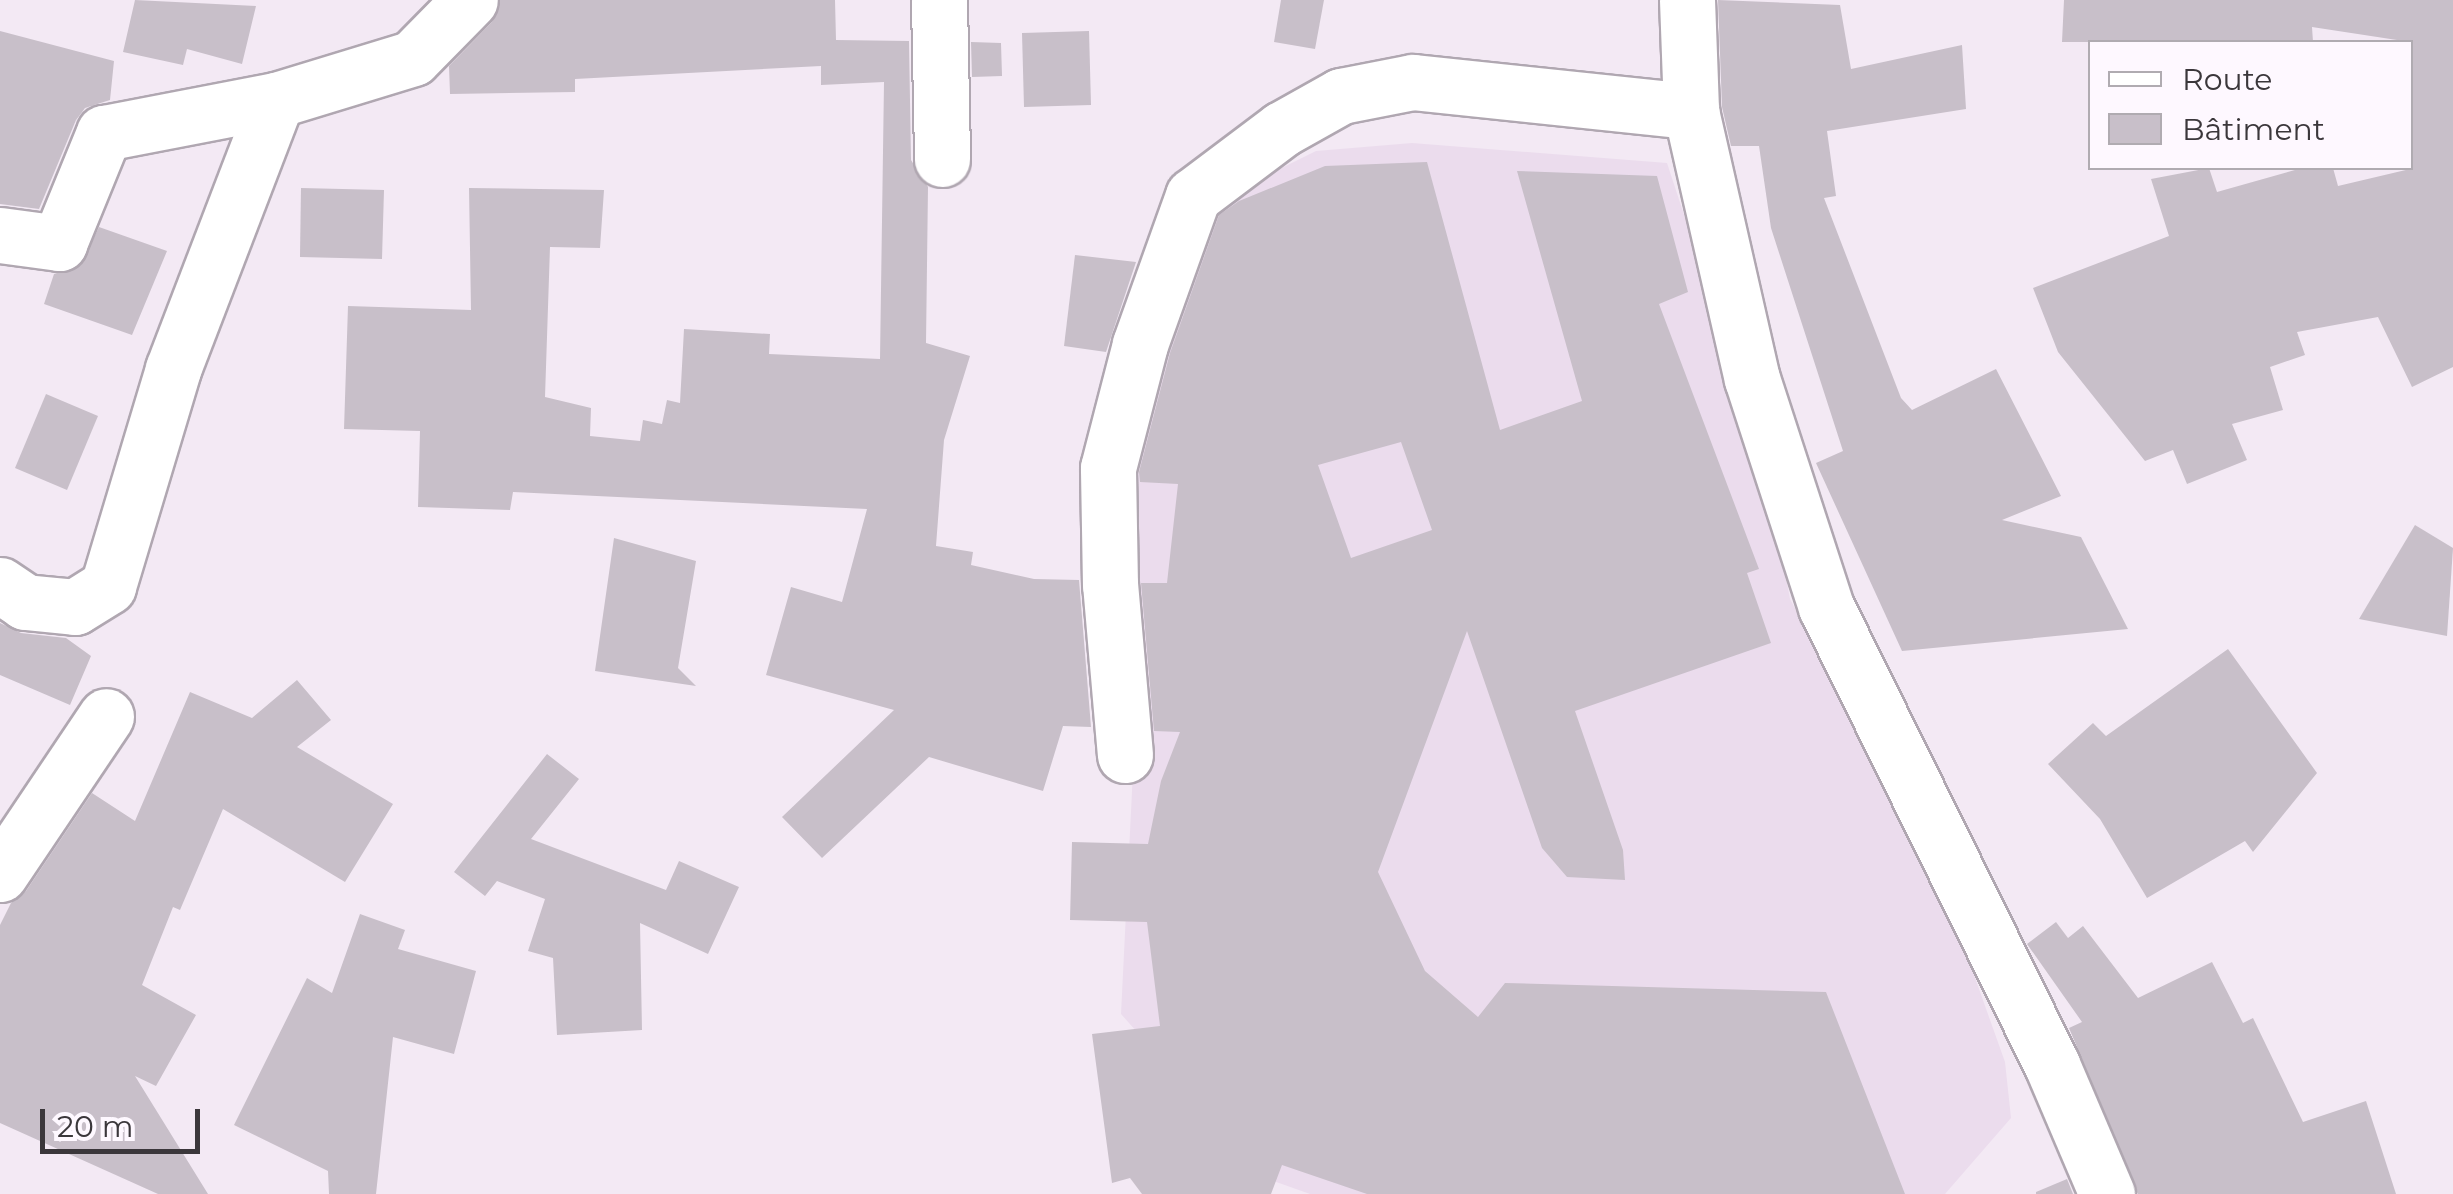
<!DOCTYPE html>
<meta charset="utf-8">
<style>
body{margin:0}
#map{position:relative;width:2453px;height:1194px;overflow:hidden;background:#f3e9f4;font-family:Montserrat,sans-serif}
div>[style]{position:absolute}
.built>*{inset:0;background:#ebdced}
.building>*{inset:0;background:#c8bfc9}
.roads{filter:drop-shadow(2px 0 #b0a7b1) drop-shadow(-2px 0 #b0a7b1) drop-shadow(0 2px #b0a7b1) drop-shadow(0 -2px #b0a7b1)}
.minor>*{height:55px;margin:-27.5px;padding:0 27.5px;transform-origin:27.5px;border-radius:27.5px;background:#fff}
span{translate:-50% -50%;white-space:nowrap;text-align:center;line-height:1.15;-webkit-text-stroke:10px #fef8ff;paint-order:stroke}
.legend{position:absolute;left:2088px;top:40px;width:325px;height:130px;box-sizing:border-box;background:#fef8ff;border:2px solid #b0abb1;margin:0;padding:12px 18px;list-style:none;font-size:30px;color:#3b373b}
.legend li{display:flex;align-items:center;gap:20px;height:50px}
.legend b{width:50px;border:2px solid #b0abb1}
.scale{position:absolute;left:40px;top:1109px;width:160px;height:45px;box-sizing:border-box;border:5px solid #3b373b;border-top:0;padding-left:12px;font-size:30px;line-height:35px;white-space:nowrap;color:#3b373b;-webkit-text-stroke:8px #fef8ff;paint-order:stroke}
</style>
<div id="map">
<div class="built">
<div style="clip-path:polygon(1412px 143px,1667px 163px,1763px 455px,1790px 599px,1942px 885px,2005px 1062px,2011px 1118px,1945px 1194px,1310px 1194px,1268px 1179px,1121px 1014px,1133px 771px,1115px 482px,1192px 212px,1316px 151px)"></div>
</div>
<div class="building">
<div style="clip-path:polygon(135px 0,256px 6px,242px 64px,187px 49px,183px 65px,123px 52px)"></div>
<div style="clip-path:polygon(500px 0,835px 0,836px 40px,909px 41px,911px 160px,928px 187px,926px 343px,970px 356px,944px 440px,936px 546px,973px 552px,971px 565px,1034px 579px,1079px 580px,1091px 727px,1063px 726px,1043px 791px,929px 757px,822px 858px,782px 817px,894px 710px,766px 675px,791px 587px,842px 602px,867px 509px,513px 492px,510px 510px,418px 507px,420px 431px,344px 429px,348px 306px,471px 310px,469px 188px,604px 190px,600px 248px,550px 247px,545px 397px,591px 408px,590px 436px,640px 441px,643px 420px,662px 424px,667px 400px,680px 403px,684px 329px,770px 334px,769px 354px,880px 359px,884px 82px,821px 85px,821px 66px,575px 79px,575px 92px,450px 94px,449px 66px,492px 22px)"></div>
<div style="clip-path:polygon(1281px 0,1324px 0,1315px 49px,1274px 42px)"></div>
<div style="clip-path:polygon(1718px 0,1840px 5px,1851px 69px,1962px 45px,1966px 109px,1827px 131px,1836px 196px,1824px 198px,1901px 398px,1912px 410px,1996px 369px,2061px 496px,2002px 520px,2081px 537px,2128px 629px,1902px 651px,1816px 463px,1843px 451px,1771px 228px,1759px 146px,1731px 146px,1722px 107px)"></div>
<div style="clip-path:polygon(2064px 0,2453px 0,2453px 367px,2412px 387px,2378px 317px,2297px 332px,2305px 355px,2270px 367px,2283px 410px,2232px 424px,2247px 460px,2187px 484px,2173px 450px,2145px 461px,2058px 352px,2033px 288px,2169px 236px,2151px 179px,2209px 168px,2217px 192px,2302px 168px,2333px 168px,2338px 186px,2410px 169px,2410px 42px,2312px 27px,2313px 42px,2062px 42px)"></div>
<div style="clip-path:polygon(0 31px,114px 61px,110px 100px,85px 108px,76px 120px,39px 209px,0 204px)"></div>
<div style="clip-path:polygon(1089px 31px,1091px 105px,1024px 107px,1022px 33px)"></div>
<div style="clip-path:polygon(971px 42px,1001px 43px,1002px 76px,972px 77px)"></div>
<div style="clip-path:polygon(evenodd,1427px 162px,1500px 430px,1582px 401px,1517px 171px,1657px 176px,1688px 292px,1659px 304px,1759px 569px,1747px 573px,1771px 643px,1575px 711px,1623px 850px,1625px 880px,1567px 877px,1542px 848px,1467px 631px,1378px 872px,1425px 971px,1478px 1017px,1505px 983px,1826px 992px,1905px 1194px,1367px 1194px,1282px 1165px,1271px 1194px,1142px 1194px,1130px 1178px,1112px 1183px,1092px 1034px,1160px 1026px,1147px 922px,1070px 920px,1072px 842px,1148px 844px,1161px 781px,1180px 732px,1154px 731px,1141px 583px,1167px 583px,1178px 484px,1140px 482px,1139px 472px,1170px 353px,1219px 215px,1239px 201px,1325px 166px,1427px 162px,1401px 442px,1432px 530px,1351px 558px,1318px 465px,1401px 442px)"></div>
<div style="clip-path:polygon(301px 188px,384px 190px,382px 259px,300px 257px)"></div>
<div style="clip-path:polygon(99px 227px,167px 251px,132px 335px,44px 304px,54px 274px,81px 265px)"></div>
<div style="clip-path:polygon(1075px 255px,1136px 262px,1106px 352px,1064px 346px)"></div>
<div style="clip-path:polygon(46px 394px,98px 416px,67px 490px,15px 468px)"></div>
<div style="clip-path:polygon(2415px 525px,2453px 548px,2447px 636px,2359px 619px)"></div>
<div style="clip-path:polygon(614px 538px,696px 561px,678px 668px,696px 686px,595px 671px)"></div>
<div style="clip-path:polygon(0 623px,21px 633px,66px 638px,91px 656px,70px 705px,0 675px)"></div>
<div style="clip-path:polygon(2228px 649px,2317px 773px,2253px 852px,2245px 841px,2147px 898px,2100px 819px,2048px 764px,2093px 723px,2106px 736px)"></div>
<div style="clip-path:polygon(297px 680px,331px 720px,297px 747px,393px 804px,345px 882px,223px 809px,180px 910px,173px 907px,142px 985px,196px 1015px,156px 1086px,135px 1076px,208px 1194px,158px 1194px,0 1123px,0 925px,11px 903px,26px 891px,92px 793px,135px 821px,190px 692px,252px 718px)"></div>
<div style="clip-path:polygon(547px 754px,579px 779px,531px 839px,666px 890px,679px 861px,739px 887px,708px 954px,640px 923px,642px 1030px,557px 1035px,553px 958px,528px 951px,545px 899px,497px 881px,485px 896px,454px 872px)"></div>
<div style="clip-path:polygon(360px 914px,405px 930px,398px 949px,476px 971px,454px 1054px,393px 1037px,376px 1194px,329px 1194px,328px 1171px,234px 1125px,307px 978px,332px 993px)"></div>
<div style="clip-path:polygon(2056px 922px,2068px 938px,2083px 926px,2138px 998px,2212px 962px,2243px 1023px,2253px 1018px,2303px 1122px,2366px 1101px,2396px 1194px,2138px 1194px,2069px 1028px,2082px 1022px,2027px 944px)"></div>
<div style="clip-path:polygon(2067px 1179px,2073px 1194px,2036px 1194px,2036px 1192px)"></div>
</div>
<div class="roads">
<div class="minor">
<div style="left:939px;top:0;width:159px;rotate:88.9deg"></div>
<div style="left:1687px;top:0;width:111px;rotate:87.9deg"></div>
<div style="left:1691px;top:111px;width:275px;rotate:77.2deg"></div>
<div style="left:1752px;top:379px;width:240px;rotate:72deg"></div>
<div style="left:1826px;top:607px;width:511px;rotate:63.74deg"></div>
<div style="left:2052px;top:1065px;width:140px;rotate:66.9deg"></div>
<div style="left:0;top:235px;width:60px;rotate:7.7deg"></div>
<div style="left:59px;top:243px;width:119px;rotate:-67.8deg"></div>
<div style="left:104px;top:133px;width:175px;rotate:-10.9deg"></div>
<div style="left:0;top:585px;width:30px;rotate:34deg"></div>
<div style="left:25px;top:602px;width:50px;rotate:5.7deg"></div>
<div style="left:75px;top:607px;width:39px;rotate:-32deg"></div>
<div style="left:108px;top:586px;width:227px;rotate:-73.3deg"></div>
<div style="left:173px;top:369px;width:288px;rotate:-69deg"></div>
<div style="left:276px;top:100px;width:143px;rotate:-17deg"></div>
<div style="left:413px;top:58px;width:81px;rotate:-45.5deg"></div>
<div style="left:1125px;top:755px;width:171px;rotate:-95deg"></div>
<div style="left:1110px;top:585px;width:117px;rotate:-91deg"></div>
<div style="left:1108px;top:468px;width:128px;rotate:-75.5deg"></div>
<div style="left:1140px;top:344px;width:157px;rotate:-70.3deg"></div>
<div style="left:1193px;top:196px;width:111px;rotate:-37deg"></div>
<div style="left:1282px;top:129px;width:68px;rotate:-29.2deg"></div>
<div style="left:1341px;top:96px;width:73px;rotate:-11deg"></div>
<div style="left:1413px;top:82px;width:280px;rotate:6deg"></div>
<div style="left:0;top:874px;width:190px;rotate:-56.1deg"></div>
</div>
</div>
<ul class="legend">
<li><b style="height:12px;background:#fff"></b>Route</li>
<li><b style="height:28px;background:#c8bfc9"></b>Bâtiment</li>
</ul>
<div class="scale">20 m</div>
</div>
